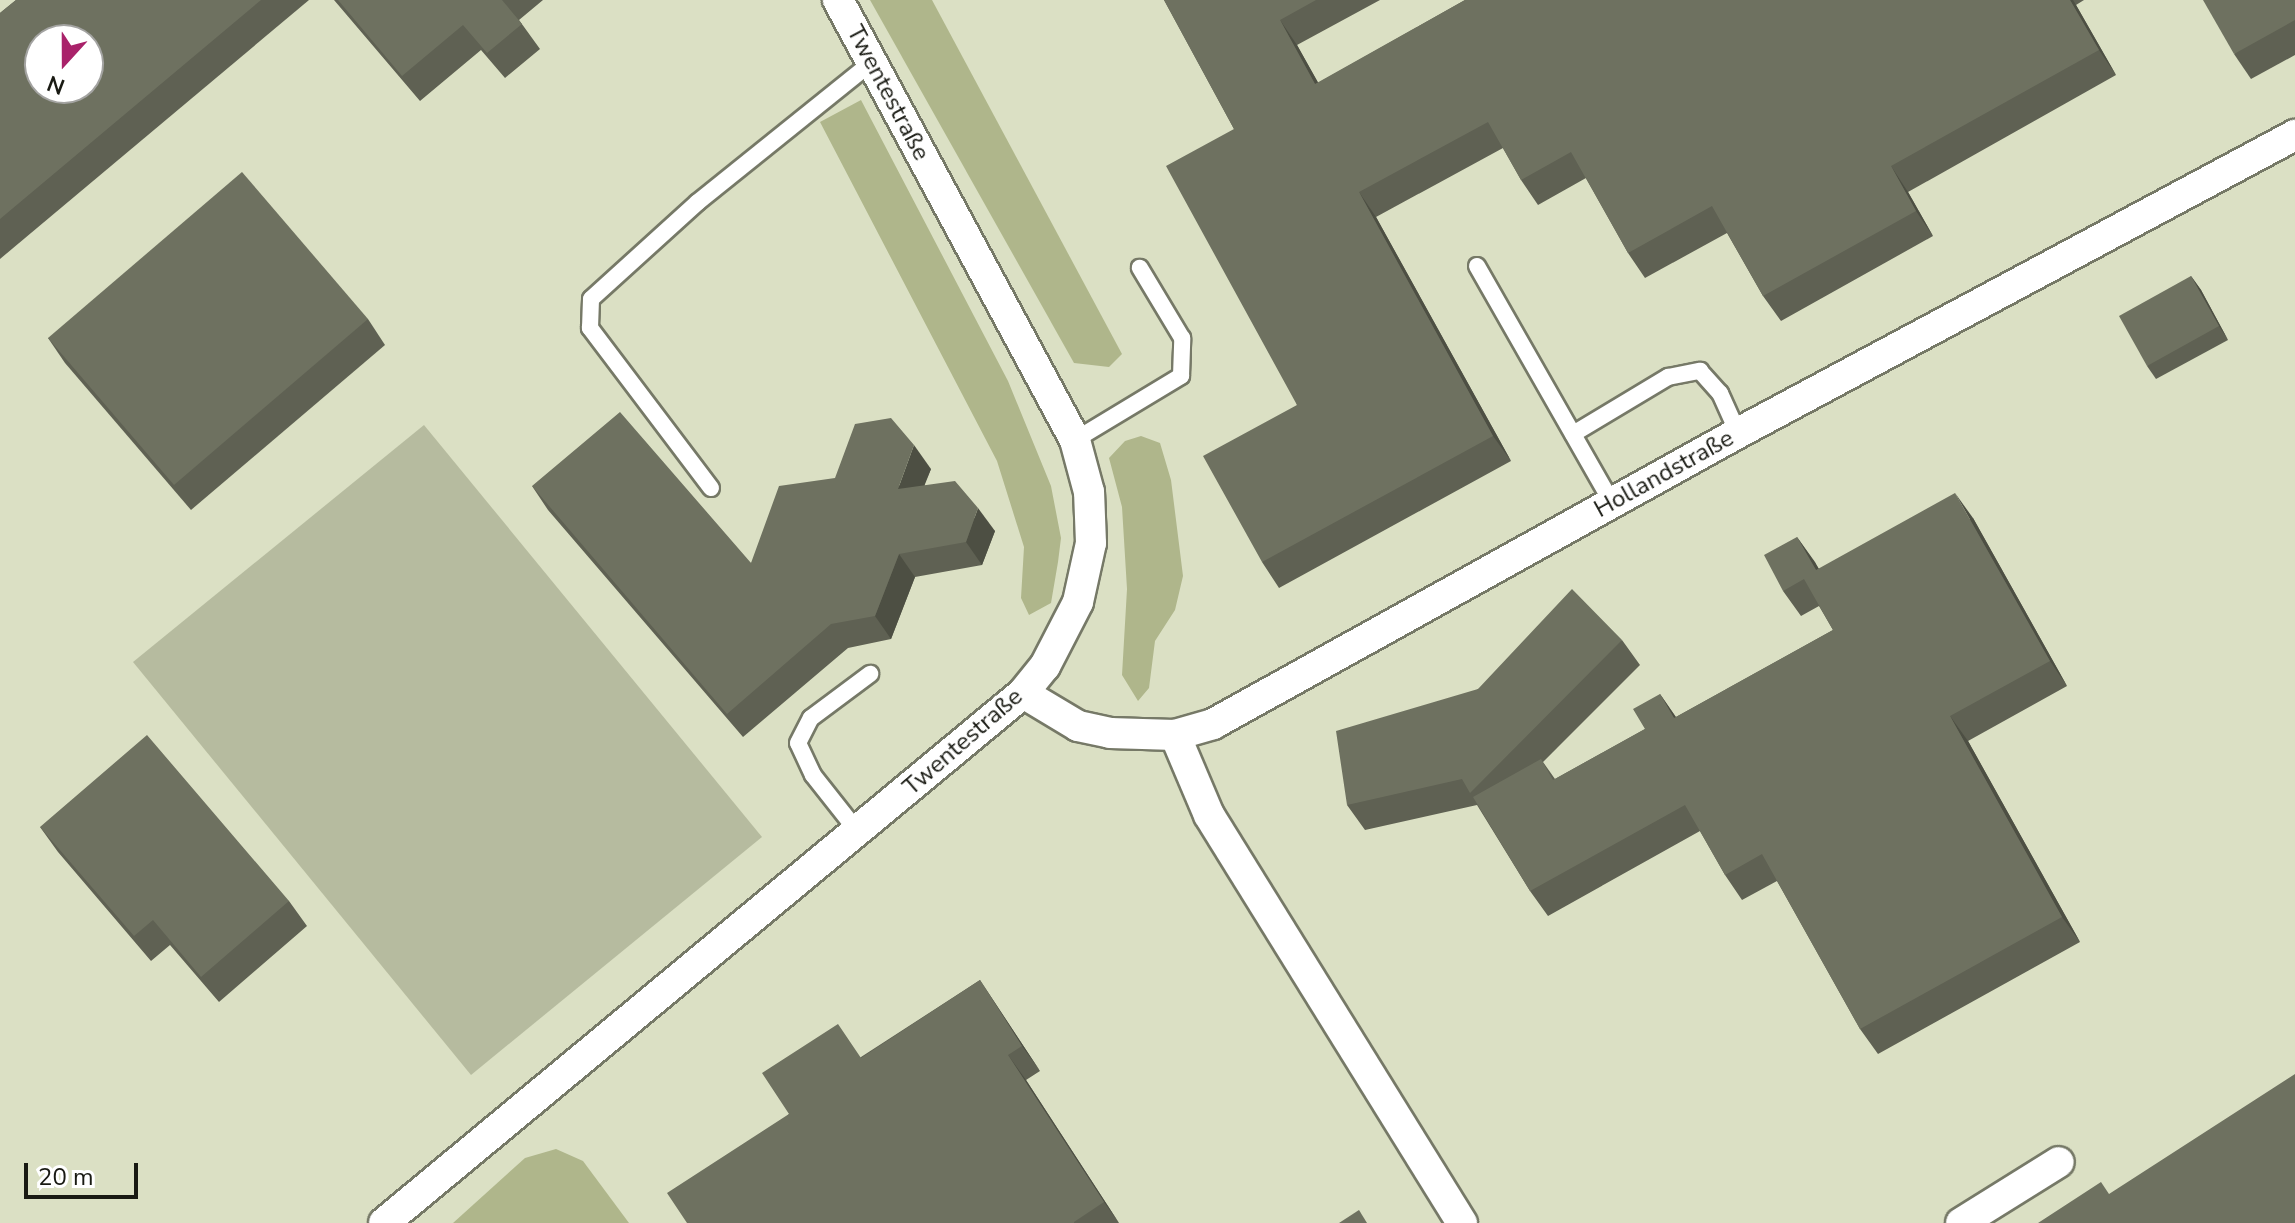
<!DOCTYPE html>
<meta charset="utf-8">
<style>
body{margin:0}
#map{position:relative;width:2295px;height:1223px;overflow:hidden;background:#e3e7d3;font-family:"Nunito Sans",sans-serif}
div>[style]{position:absolute}
.built>*{inset:0;background:#dbe0c4}
.green>*{inset:0;background:#b6bb9f}
.forest>*{inset:0;background:#afb68b}
.roads{filter:drop-shadow(2px 0 #767967) drop-shadow(-2px 0 #767967) drop-shadow(0 2px #767967) drop-shadow(0 -2px #767967)}
.service>*{height:16px;margin:-8px;padding:0 8px;transform-origin:8px;border-radius:8px;background:#fff}
.minor>*{height:30px;margin:-15px;padding:0 15px;transform-origin:15px;border-radius:15px;background:#fff}
.wall>*{inset:0;background:#5f6153}
.shaded-wall>*{inset:0;background:#4d4f43}
.building>*{inset:0;background:#6e7160}
span{translate:-50% -50%;white-space:nowrap;text-align:center;line-height:1.15;-webkit-text-stroke:7px #fff;paint-order:stroke}
.street-label{font-size:24px;color:#191a13}
.north{position:absolute;left:24px;top:24px;width:80px;height:80px;box-sizing:border-box;background:#fff;border:2px solid #a3a3a1;border-radius:50%;rotate:201deg;font-size:22px;font-weight:700;line-height:32px;text-align:center;color:#191a13}
.north::after{content:'';display:block;margin:auto;width:28px;height:36px;background:#a9226a;clip-path:polygon(50% 0,100% 100%,50% 72%,0 100%)}
.scale{position:absolute;left:24px;top:1163px;width:114px;height:36px;box-sizing:border-box;border:4px solid #191a13;border-top:0;padding-left:10px;font-size:24px;line-height:28px;white-space:nowrap;color:#191a13;-webkit-text-stroke:6px #fff;paint-order:stroke}
</style>
<div id="map">
<div class="built">
<div style="clip-path:polygon(evenodd,0 0,2295px 0,2295px 1223px,0 1223px,0 0,40px 40px,88px 40px,88px 88px,40px 88px,40px 40px)"></div>
</div>
<div class="green">
<div style="clip-path:polygon(424px 425px,762px 837px,471px 1075px,133px 662px)"></div>
</div>
<div class="forest">
<div style="clip-path:polygon(870px 0,932px 0,1122px 354px,1109px 367px,1074px 363px)"></div>
<div style="clip-path:polygon(861px 100px,1008px 381px,1051px 486px,1061px 538px,1058px 562px,1051px 603px,1029px 615px,1021px 598px,1024px 547px,997px 461px,820px 122px)"></div>
<div style="clip-path:polygon(1141px 436px,1160px 443px,1171px 480px,1183px 576px,1175px 610px,1155px 641px,1149px 688px,1138px 701px,1122px 675px,1127px 589px,1122px 507px,1109px 458px,1125px 441px)"></div>
<div style="clip-path:polygon(556px 1149px,583px 1161px,629px 1223px,453px 1223px,525px 1158px)"></div>
</div>
<div class="roads">
<div class="service">
<div style="left:1477px;top:266px;width:273px;rotate:60.3deg"></div>
<div style="left:1573px;top:434px;width:111px;rotate:-31deg"></div>
<div style="left:1668px;top:377px;width:33px;rotate:-11deg"></div>
<div style="left:1700px;top:371px;width:30px;rotate:48deg"></div>
<div style="left:1720px;top:393px;width:44px;rotate:65.8deg"></div>
<div style="left:1075px;top:440px;width:124px;rotate:-31.1deg"></div>
<div style="left:1181px;top:376px;width:38px;rotate:-88deg"></div>
<div style="left:1182px;top:338px;width:82px;rotate:-121deg"></div>
<div style="left:711px;top:488px;width:201px;rotate:-127.1deg"></div>
<div style="left:590px;top:328px;width:29px;rotate:-88deg"></div>
<div style="left:591px;top:299px;width:144px;rotate:-42.2deg"></div>
<div style="left:698px;top:202px;width:223px;rotate:-38.8deg"></div>
<div style="left:858px;top:832px;width:73px;rotate:-128.3deg"></div>
<div style="left:813px;top:775px;width:35px;rotate:-115deg"></div>
<div style="left:798px;top:743px;width:28px;rotate:-63deg"></div>
<div style="left:811px;top:718px;width:74px;rotate:-36.7deg"></div>
</div>
<div class="minor">
<div style="left:1023px;top:693px;width:64px;rotate:31deg"></div>
<div style="left:1078px;top:726px;width:33px;rotate:12deg"></div>
<div style="left:1110px;top:733px;width:65px;rotate:1.8deg"></div>
<div style="left:1175px;top:735px;width:40px;rotate:-16deg"></div>
<div style="left:1213px;top:724px;width:600px;rotate:-29deg"></div>
<div style="left:1738px;top:433px;width:632px;rotate:-28.15deg"></div>
<div style="left:1175px;top:735px;width:87px;rotate:67deg"></div>
<div style="left:1209px;top:815px;width:480px;rotate:58.2deg"></div>
<div style="left:384px;top:1223px;width:830px;rotate:-39.67deg"></div>
<div style="left:1023px;top:693px;width:35px;rotate:-51deg"></div>
<div style="left:1045px;top:666px;width:72px;rotate:-62.7deg"></div>
<div style="left:1078px;top:602px;width:60px;rotate:-77.6deg"></div>
<div style="left:1091px;top:543px;width:51px;rotate:-92.2deg"></div>
<div style="left:1089px;top:492px;width:54px;rotate:-105.1deg"></div>
<div style="left:1075px;top:440px;width:500px;rotate:-118.3deg"></div>
<div style="left:1961px;top:1223px;width:115px;rotate:-31.9deg"></div>
</div>
</div>
<div class="wall">
<div style="clip-path:polygon(16px 0,309px 0,0 259px,0 13px)"></div>
<div style="clip-path:polygon(334px 0,543px 0,519px 20px,540px 49px,505px 78px,481px 50px,420px 101px)"></div>
<div style="clip-path:polygon(1164px 0,1380px 0,1297px 45px,1318px 83px,1465px 0,2084px 0,2076px 5px,2116px 75px,1908px 192px,1933px 236px,1781px 321px,1763px 296px,1727px 233px,1645px 278px,1628px 253px,1586px 178px,1538px 205px,1521px 180px,1503px 148px,1376px 217px,1511px 461px,1279px 588px,1262px 562px,1297px 405px,1234px 129px)"></div>
<div style="clip-path:polygon(2295px 0,2295px 55px,2251px 79px,2234px 54px)"></div>
<div style="clip-path:polygon(2191px 276px,2201px 290px,2228px 340px,2156px 379px,2147px 366px)"></div>
<div style="clip-path:polygon(368px 319px,385px 345px,191px 510px,65px 363px,48px 338px)"></div>
<div style="clip-path:polygon(931px 469px,924px 485px,995px 531px,982px 565px,915px 577px,891px 639px,848px 648px,743px 737px,548px 510px,532px 486px,751px 563px)"></div>
<div style="clip-path:polygon(1973px 518px,2067px 686px,1968px 741px,2080px 942px,1878px 1054px,1860px 1029px,1777px 881px,1742px 900px,1725px 875px,1700px 831px,1548px 916px,1530px 891px,1477px 805px,1365px 830px,1347px 805px,1478px 689px,1622px 640px,1640px 665px,1543px 762px,1555px 779px,1645px 729px,1660px 694px,1676px 717px,1833px 630px,1819px 606px,1801px 616px,1783px 591px,1797px 537px,1819px 569px)"></div>
<div style="clip-path:polygon(40px 827px,289px 901px,307px 926px,219px 1002px,170px 945px,151px 961px,58px 852px)"></div>
<div style="clip-path:polygon(980px 980px,1040px 1071px,1026px 1080px,1119px 1223px,687px 1223px,789px 1114px,861px 1057px)"></div>
</div>
<div class="shaded-wall">
<div style="clip-path:polygon(2070px 0,2073px 0,2076px 5px,2116px 75px,2099px 50px)"></div>
<div style="clip-path:polygon(1280px 20px,1297px 45px,1333px 109px,1315px 84px)"></div>
<div style="clip-path:polygon(1891px 166px,1908px 192px,1933px 236px,1916px 211px)"></div>
<div style="clip-path:polygon(1359px 192px,1376px 217px,1511px 461px,1493px 436px)"></div>
<div style="clip-path:polygon(2191px 276px,2201px 290px,2228px 340px,2219px 326px)"></div>
<div style="clip-path:polygon(914px 445px,931px 469px,914px 512px,898px 489px)"></div>
<div style="clip-path:polygon(1955px 493px,1973px 518px,2067px 686px,2050px 661px)"></div>
<div style="clip-path:polygon(978px 508px,995px 531px,982px 565px,966px 542px)"></div>
<div style="clip-path:polygon(1797px 537px,1815px 562px,1833px 595px,1816px 570px)"></div>
<div style="clip-path:polygon(899px 554px,915px 577px,891px 639px,875px 616px)"></div>
<div style="clip-path:polygon(1660px 694px,1677px 719px,1674px 718px)"></div>
<div style="clip-path:polygon(1950px 716px,1968px 741px,2080px 942px,2062px 917px)"></div>
<div style="clip-path:polygon(980px 980px,997px 1006px,1040px 1071px,1022px 1046px)"></div>
<div style="clip-path:polygon(1008px 1055px,1026px 1080px,1119px 1223px,1104px 1202px)"></div>
</div>
<div class="building">
<div style="clip-path:polygon(evenodd,16px 0,261px 0,0 219px,0 13px,16px 0,40px 40px,88px 40px,88px 88px,40px 88px,40px 40px)"></div>
<div style="clip-path:polygon(338px 0,502px 0,522px 24px,487px 53px,463px 25px,402px 76px)"></div>
<div style="clip-path:polygon(1164px 0,1316px 0,1280px 20px,1315px 84px,1465px 0,2070px 0,2099px 50px,1891px 166px,1916px 211px,1763px 296px,1712px 206px,1628px 253px,1571px 152px,1521px 180px,1488px 122px,1359px 192px,1493px 436px,1262px 562px,1203px 456px,1297px 405px,1166px 166px,1234px 129px)"></div>
<div style="clip-path:polygon(2203px 0,2295px 0,2295px 20px,2234px 54px)"></div>
<div style="clip-path:polygon(242px 172px,368px 319px,174px 485px,48px 338px)"></div>
<div style="clip-path:polygon(2191px 276px,2219px 326px,2147px 366px,2119px 316px)"></div>
<div style="clip-path:polygon(620px 412px,751px 563px,779px 486px,835px 478px,855px 424px,891px 418px,914px 445px,898px 489px,955px 481px,978px 508px,966px 542px,899px 554px,875px 616px,831px 624px,727px 714px,532px 486px)"></div>
<div style="clip-path:polygon(1955px 493px,2050px 661px,1950px 716px,2062px 917px,1860px 1029px,1762px 854px,1725px 875px,1685px 805px,1530px 891px,1473px 797px,1541px 759px,1553px 780px,1645px 729px,1633px 709px,1660px 694px,1674px 718px,1833px 630px,1804px 579px,1783px 591px,1764px 555px,1797px 537px,1816px 570px)"></div>
<div style="clip-path:polygon(1572px 589px,1622px 640px,1470px 793px,1462px 779px,1347px 805px,1336px 731px,1478px 689px)"></div>
<div style="clip-path:polygon(147px 735px,289px 901px,201px 977px,153px 920px,134px 936px,40px 827px)"></div>
<div style="clip-path:polygon(980px 980px,1022px 1046px,1008px 1055px,1104px 1202px,1074px 1222px,1074px 1223px,687px 1223px,667px 1193px,789px 1114px,762px 1073px,838px 1024px,861px 1058px)"></div>
<div style="clip-path:polygon(2295px 1074px,2295px 1223px,2038px 1223px,2101px 1182px,2109px 1194px)"></div>
<div style="clip-path:polygon(1359px 1210px,1367px 1223px,1339px 1223px)"></div>
</div>
<div class="street-label">
<span style="left:888px;top:93px;rotate:62deg">Twentestraße</span>
<span style="left:1664px;top:474px;rotate:-29deg">Hollandstraße</span>
<span style="left:963px;top:742px;rotate:-41deg">Twentestraße</span>
</div>
<div class="north">N</div>
<div class="scale">20 m</div>
</div>
